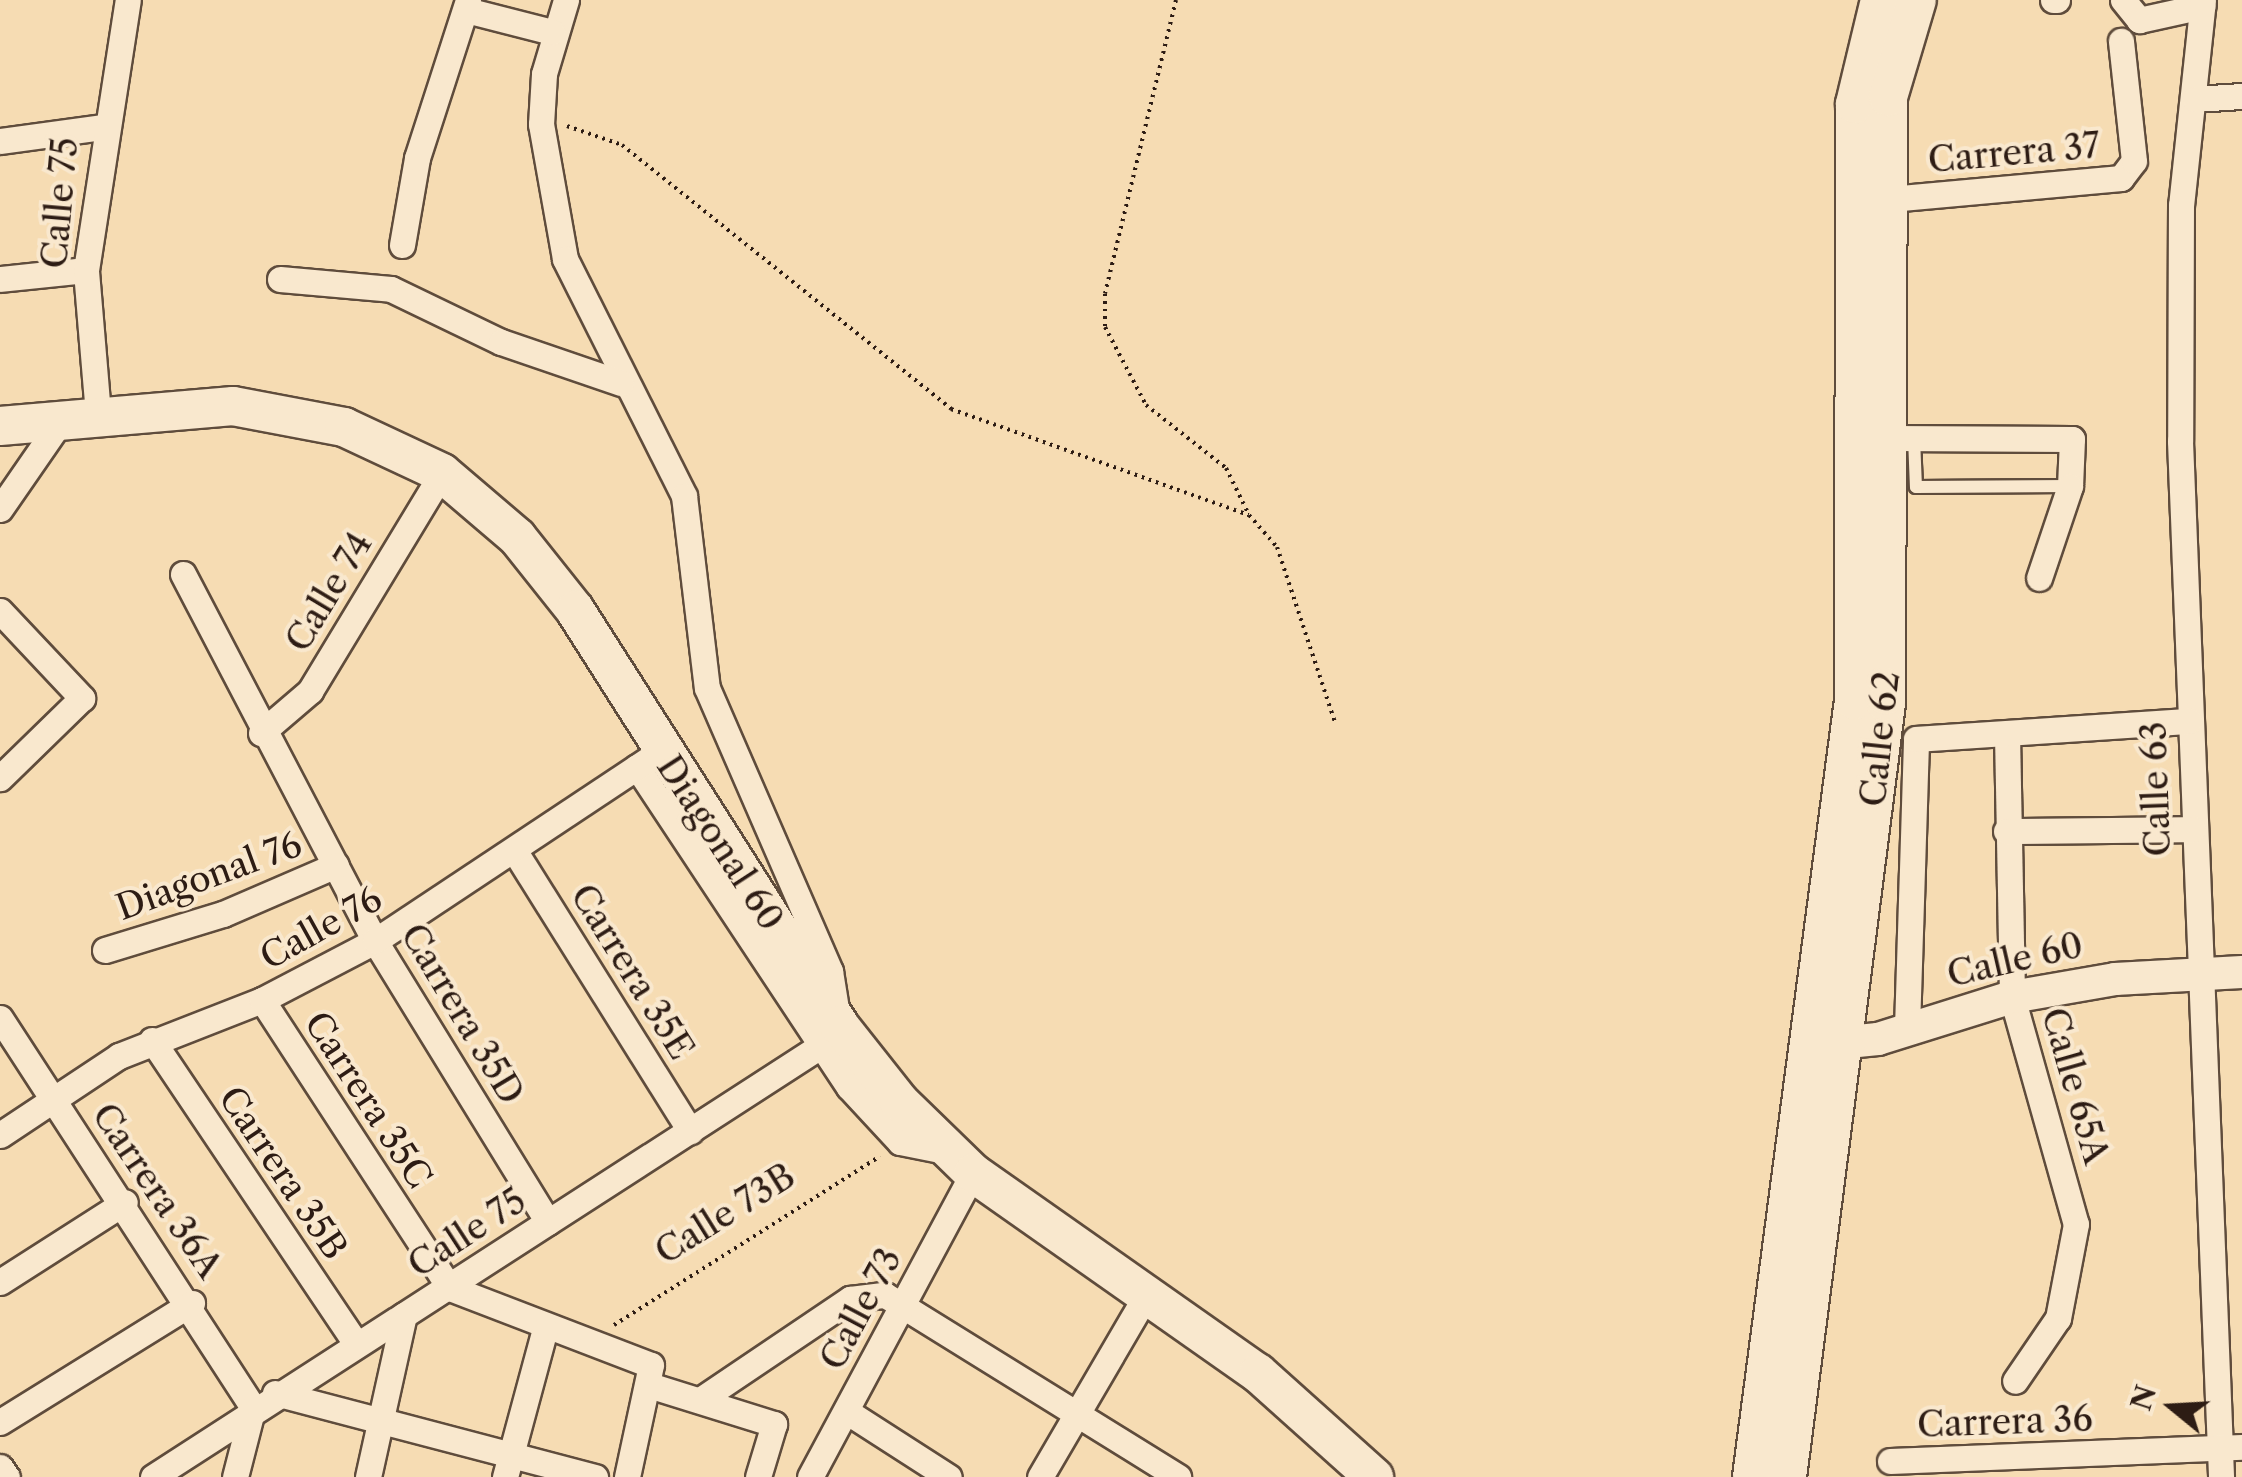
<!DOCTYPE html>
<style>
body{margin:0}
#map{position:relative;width:2242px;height:1477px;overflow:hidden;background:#f6dcb3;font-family:"Libre Caslon Text",serif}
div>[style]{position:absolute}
.path>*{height:4px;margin-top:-2px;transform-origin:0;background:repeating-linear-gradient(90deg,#2d1c14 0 2.5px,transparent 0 7.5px)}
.roads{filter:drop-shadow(2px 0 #5f4c3c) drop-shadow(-2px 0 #5f4c3c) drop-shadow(0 2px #5f4c3c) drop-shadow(0 -2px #5f4c3c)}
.service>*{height:12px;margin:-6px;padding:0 6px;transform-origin:6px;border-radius:6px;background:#f9e8ce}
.minor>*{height:25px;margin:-12.5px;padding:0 12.5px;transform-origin:12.5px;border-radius:12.5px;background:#f9e8ce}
.tertiary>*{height:32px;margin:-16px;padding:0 16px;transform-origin:16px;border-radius:16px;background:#f9e8ce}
.secondary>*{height:38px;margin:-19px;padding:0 19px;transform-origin:19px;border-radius:19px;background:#f9e8ce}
span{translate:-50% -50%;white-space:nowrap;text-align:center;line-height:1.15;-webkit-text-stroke:8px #f9e8ce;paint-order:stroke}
.street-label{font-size:35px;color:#2d1c14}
.north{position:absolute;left:2122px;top:1357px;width:100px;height:100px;-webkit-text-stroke:8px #f9e8ce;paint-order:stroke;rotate:288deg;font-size:28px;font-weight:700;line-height:40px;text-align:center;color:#2d1c14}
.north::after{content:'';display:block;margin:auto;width:35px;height:45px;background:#2d1c14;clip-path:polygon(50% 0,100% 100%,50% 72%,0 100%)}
</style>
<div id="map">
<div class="path">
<div style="left:1176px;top:0;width:302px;rotate:103.6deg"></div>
<div style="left:1105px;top:294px;width:33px;rotate:90deg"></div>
<div style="left:1105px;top:327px;width:88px;rotate:62.3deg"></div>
<div style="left:1146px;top:405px;width:102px;rotate:38.2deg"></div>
<div style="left:1226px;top:468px;width:52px;rotate:63.9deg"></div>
<div style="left:567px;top:126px;width:58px;rotate:19.1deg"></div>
<div style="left:622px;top:145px;width:422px;rotate:38.7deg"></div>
<div style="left:951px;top:409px;width:316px;rotate:19.6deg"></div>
<div style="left:1249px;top:515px;width:43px;rotate:48.8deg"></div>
<div style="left:1277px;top:547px;width:184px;rotate:71.7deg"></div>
<div style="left:614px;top:1325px;width:315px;rotate:-32.4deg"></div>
</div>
<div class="roads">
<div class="service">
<div style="left:1914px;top:438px;width:49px;rotate:87.7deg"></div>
<div style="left:1916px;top:487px;width:154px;rotate:-0.4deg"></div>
</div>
<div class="minor">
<div style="left:566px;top:0;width:77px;rotate:106.6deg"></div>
<div style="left:544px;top:74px;width:50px;rotate:93.4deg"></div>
<div style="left:541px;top:124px;width:137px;rotate:79.9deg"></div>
<div style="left:565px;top:259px;width:265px;rotate:63.3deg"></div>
<div style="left:684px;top:496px;width:193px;rotate:83.2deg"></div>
<div style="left:707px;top:688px;width:309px;rotate:66.5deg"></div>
<div style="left:830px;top:971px;width:37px;rotate:81deg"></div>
<div style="left:2053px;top:0;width:4px"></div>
<div style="left:2123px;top:0;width:26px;rotate:51deg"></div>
<div style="left:2139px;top:20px;width:65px;rotate:-12.5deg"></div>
<div style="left:2203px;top:0;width:206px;rotate:96.1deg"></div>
<div style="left:2181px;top:205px;width:236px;rotate:90.2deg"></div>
<div style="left:2180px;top:441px;width:1037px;rotate:87.73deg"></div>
<div style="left:466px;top:10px;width:89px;rotate:14.3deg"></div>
<div style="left:2195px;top:99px;width:47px;rotate:-3.7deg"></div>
<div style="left:0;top:141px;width:103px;rotate:-7.8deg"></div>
<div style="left:1890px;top:199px;width:232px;rotate:-5.2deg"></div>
<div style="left:2121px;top:178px;width:21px;rotate:-53deg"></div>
<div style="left:2134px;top:161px;width:121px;rotate:-96.2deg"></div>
<div style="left:402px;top:245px;width:88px;rotate:-80.2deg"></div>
<div style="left:417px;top:158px;width:166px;rotate:-72.1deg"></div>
<div style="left:0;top:279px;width:86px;rotate:-6deg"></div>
<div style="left:280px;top:279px;width:111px;rotate:5.1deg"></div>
<div style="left:391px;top:289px;width:122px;rotate:25.7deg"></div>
<div style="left:501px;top:342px;width:127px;rotate:18.9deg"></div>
<div style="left:98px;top:414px;width:144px;rotate:-94.8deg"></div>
<div style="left:86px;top:270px;width:273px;rotate:-81.2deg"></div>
<div style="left:1892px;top:438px;width:180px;rotate:0.3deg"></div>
<div style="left:2072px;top:439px;width:47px;rotate:92.4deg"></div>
<div style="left:2070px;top:486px;width:97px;rotate:108.6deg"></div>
<div style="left:0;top:509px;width:109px;rotate:-55.4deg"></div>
<div style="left:183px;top:574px;width:414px;rotate:62.4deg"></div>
<div style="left:375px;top:941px;width:330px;rotate:58.4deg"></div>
<div style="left:0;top:611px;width:120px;rotate:46.7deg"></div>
<div style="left:82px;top:698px;width:115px;rotate:135.7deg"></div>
<div style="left:261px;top:733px;width:65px;rotate:-40.6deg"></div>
<div style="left:310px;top:691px;width:255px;rotate:-58.8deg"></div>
<div style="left:2007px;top:734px;width:263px;rotate:88.9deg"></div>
<div style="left:2012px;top:997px;width:236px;rotate:74.3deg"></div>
<div style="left:2076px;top:1224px;width:96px;rotate:100.8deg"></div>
<div style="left:2058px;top:1318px;width:76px;rotate:124.3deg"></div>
<div style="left:637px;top:767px;width:384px;rotate:56.5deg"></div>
<div style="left:849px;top:1087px;width:75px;rotate:47.2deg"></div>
<div style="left:900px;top:1142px;width:51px;rotate:11.3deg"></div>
<div style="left:2006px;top:831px;width:187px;rotate:-0.6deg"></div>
<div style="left:514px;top:850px;width:332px;rotate:57.9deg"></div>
<div style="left:105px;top:950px;width:123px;rotate:-17deg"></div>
<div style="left:223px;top:914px;width:123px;rotate:-23.4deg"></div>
<div style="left:262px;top:1000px;width:344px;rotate:56.9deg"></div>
<div style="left:450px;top:1288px;width:215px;rotate:21deg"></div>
<div style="left:651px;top:1365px;width:115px;rotate:102.1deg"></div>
<div style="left:0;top:1018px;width:464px;rotate:57deg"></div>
<div style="left:253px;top:1407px;width:72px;rotate:104.4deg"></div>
<div style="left:1907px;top:1028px;width:289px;rotate:-88.2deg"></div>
<div style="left:1916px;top:739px;width:274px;rotate:-3.8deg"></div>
<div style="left:152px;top:1040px;width:366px;rotate:56.1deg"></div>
<div style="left:0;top:1135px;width:143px;rotate:-33.6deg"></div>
<div style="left:119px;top:1056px;width:154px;rotate:-21.4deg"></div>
<div style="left:262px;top:1000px;width:127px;rotate:-27.6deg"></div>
<div style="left:375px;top:941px;width:342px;rotate:-33.6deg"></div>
<div style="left:0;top:1282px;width:148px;rotate:-32.6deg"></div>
<div style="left:652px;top:1386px;width:128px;rotate:17.3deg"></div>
<div style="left:774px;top:1424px;width:55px;rotate:106.8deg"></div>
<div style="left:275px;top:1393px;width:331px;rotate:14.7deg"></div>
<div style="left:700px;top:1400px;width:181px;rotate:-34deg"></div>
<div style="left:850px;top:1299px;width:35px;rotate:-7deg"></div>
<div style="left:885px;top:1295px;width:345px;rotate:31.8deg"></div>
<div style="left:846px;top:1411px;width:122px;rotate:32.7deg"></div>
<div style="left:0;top:1422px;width:226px;rotate:-31.8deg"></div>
<div style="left:1890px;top:1461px;width:352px;rotate:-2.3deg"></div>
<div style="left:0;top:1467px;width:12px;rotate:55deg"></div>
<div style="left:153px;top:1477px;width:793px;rotate:-32.85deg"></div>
<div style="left:368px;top:1477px;width:166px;rotate:-77.5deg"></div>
<div style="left:505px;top:1477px;width:153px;rotate:-74.9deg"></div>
<div style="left:810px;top:1477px;width:345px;rotate:-61.8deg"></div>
<div style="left:1040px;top:1477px;width:214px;rotate:-59.7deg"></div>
</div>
<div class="tertiary">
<div style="left:1818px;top:1045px;width:60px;rotate:-5.7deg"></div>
<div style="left:1878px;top:1039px;width:140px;rotate:-17.4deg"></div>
<div style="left:2012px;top:997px;width:105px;rotate:-9.9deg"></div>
<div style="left:2115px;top:979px;width:127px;rotate:-3.2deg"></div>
</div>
<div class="secondary">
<div style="left:0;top:426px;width:234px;rotate:-4.9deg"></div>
<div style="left:233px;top:406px;width:113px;rotate:10.7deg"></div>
<div style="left:344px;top:427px;width:108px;rotate:25.1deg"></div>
<div style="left:442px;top:473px;width:99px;rotate:40.5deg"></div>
<div style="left:517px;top:537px;width:93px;rotate:51.5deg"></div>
<div style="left:575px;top:610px;width:492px;rotate:57.5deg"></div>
<div style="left:839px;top:1025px;width:97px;rotate:51.7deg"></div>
<div style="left:899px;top:1101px;width:103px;rotate:44.2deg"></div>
<div style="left:973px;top:1173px;width:348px;rotate:35.1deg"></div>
<div style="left:1258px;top:1373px;width:156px;rotate:41.9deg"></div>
<div style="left:1752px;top:1477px;width:784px;rotate:-82.52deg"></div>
<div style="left:1854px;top:700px;width:596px;rotate:-89.9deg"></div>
<div style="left:1855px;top:104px;width:107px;rotate:-76.5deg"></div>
<div style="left:1787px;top:1477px;width:780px;rotate:-82.71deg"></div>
<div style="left:1886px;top:703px;width:606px;rotate:-89.81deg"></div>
<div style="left:1888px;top:97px;width:101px;rotate:-73.4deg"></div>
</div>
</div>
<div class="street-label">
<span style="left:2014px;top:153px;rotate:-5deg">Carrera 37</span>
<span style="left:60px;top:203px;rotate:-85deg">Calle 75</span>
<span style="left:329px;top:592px;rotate:-59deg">Calle 74</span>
<span style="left:1880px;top:739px;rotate:-84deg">Calle 62</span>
<span style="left:2156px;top:789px;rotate:-92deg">Calle 63</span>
<span style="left:720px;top:843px;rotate:57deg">Diagonal 60</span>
<span style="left:209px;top:876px;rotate:-20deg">Diagonal 76</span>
<span style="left:321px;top:928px;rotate:-29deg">Calle 76</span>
<span style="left:2015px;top:960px;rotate:-13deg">Calle 60</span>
<span style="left:632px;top:972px;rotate:58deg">Carrera 35E</span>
<span style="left:462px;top:1014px;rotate:59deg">Carrera 35D</span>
<span style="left:2075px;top:1086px;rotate:74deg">Calle 65A</span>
<span style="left:368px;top:1100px;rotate:57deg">Carrera 35C</span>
<span style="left:283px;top:1173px;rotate:56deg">Carrera 35B</span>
<span style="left:157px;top:1191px;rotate:56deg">Carrera 36A</span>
<span style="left:725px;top:1214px;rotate:-32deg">Calle 73B</span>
<span style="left:467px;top:1233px;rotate:-33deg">Calle 75</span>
<span style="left:861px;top:1309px;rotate:-62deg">Calle 73</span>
<span style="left:2005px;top:1422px;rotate:-2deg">Carrera 36</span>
</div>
<div class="north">N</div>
</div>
